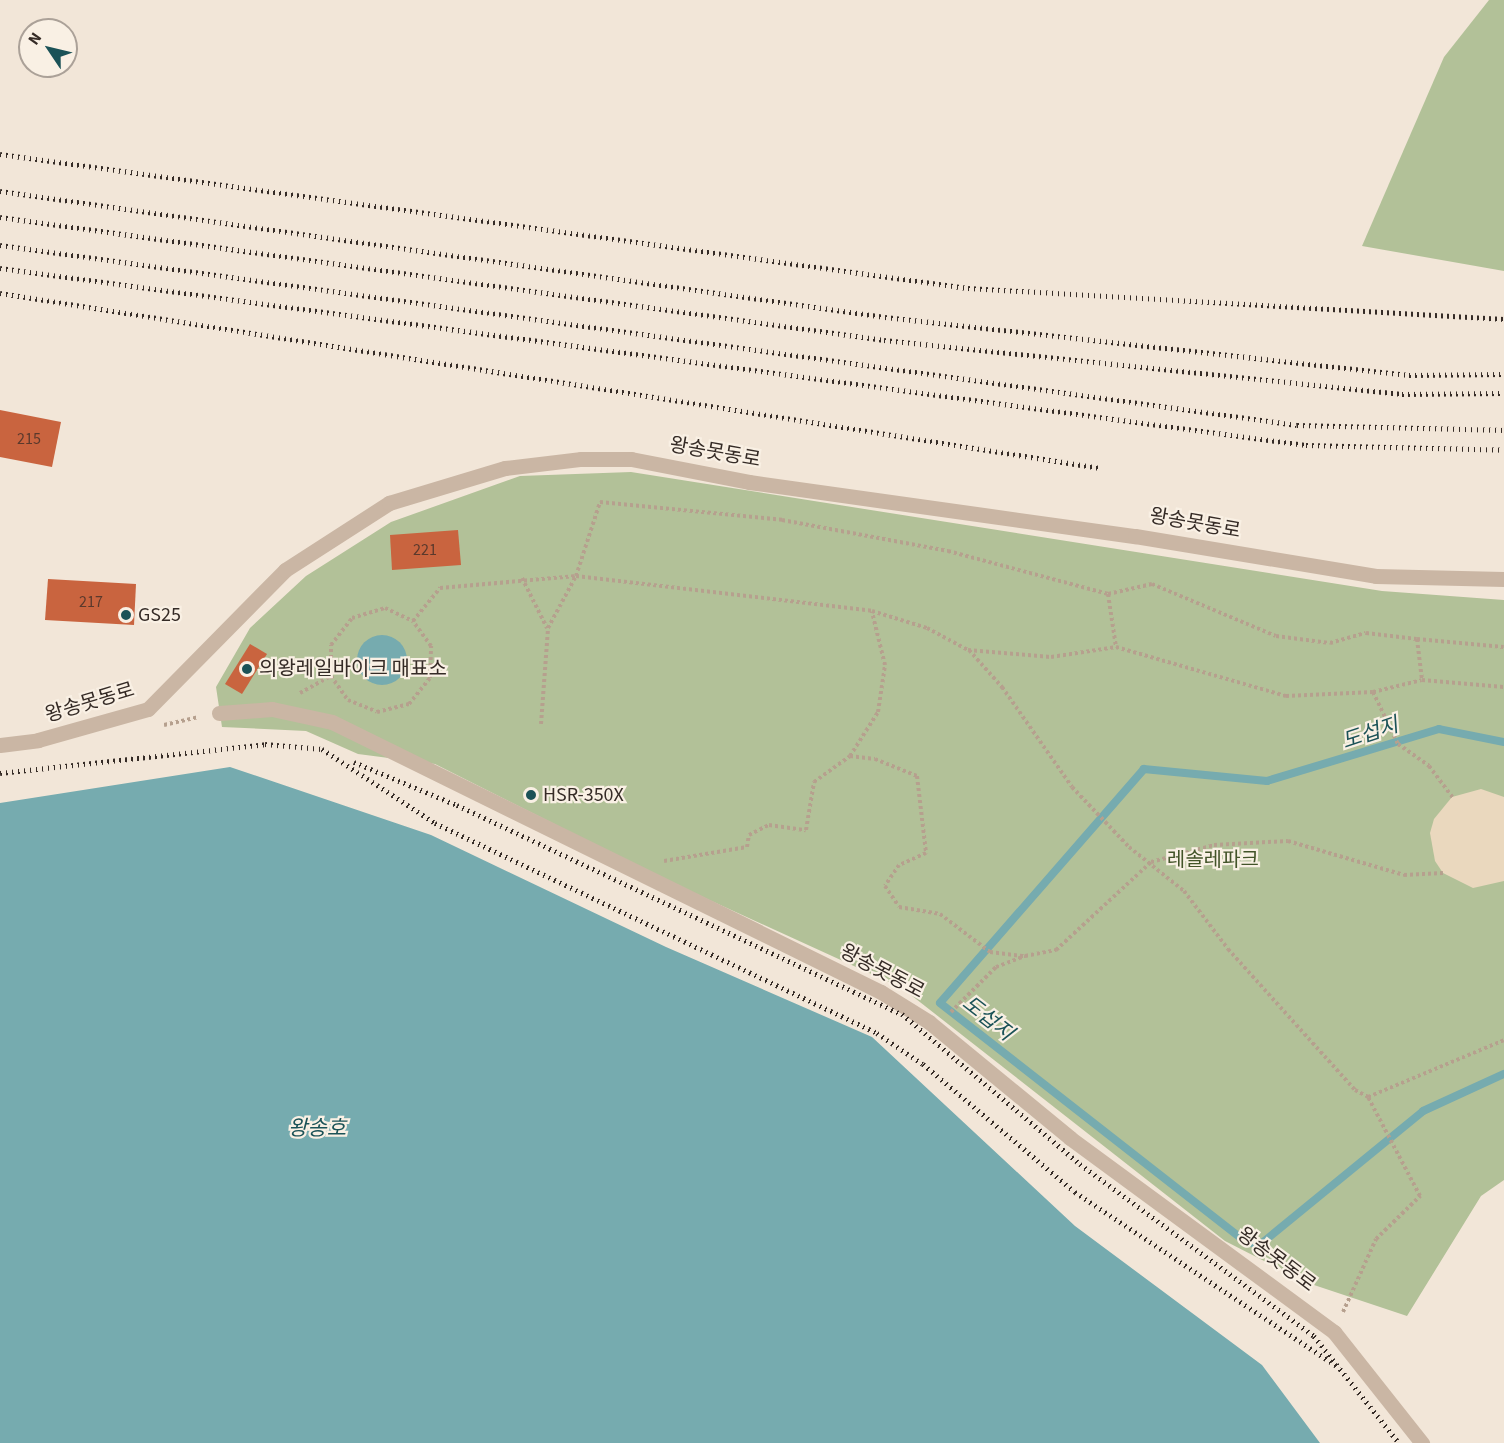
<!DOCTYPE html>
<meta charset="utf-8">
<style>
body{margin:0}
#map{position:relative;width:1504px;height:1443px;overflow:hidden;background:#f2e6d8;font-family:"Source Sans 3","Noto Sans KR",sans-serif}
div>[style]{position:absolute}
.green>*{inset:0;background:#b2c198}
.plaza>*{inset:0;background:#ead8be}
.water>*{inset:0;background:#76abaf}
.round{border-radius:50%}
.stream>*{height:8px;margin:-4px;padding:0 4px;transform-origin:4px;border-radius:4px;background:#76abaf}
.building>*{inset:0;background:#c9643f}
.path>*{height:4px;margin-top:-2px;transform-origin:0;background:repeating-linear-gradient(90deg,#b6a08e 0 3px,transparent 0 6px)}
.pedestrian>*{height:15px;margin:-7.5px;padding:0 7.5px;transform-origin:7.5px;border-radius:7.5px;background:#cab6a4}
.tertiary>*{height:15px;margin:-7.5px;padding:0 7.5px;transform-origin:7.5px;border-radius:7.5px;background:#cab6a4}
.rail>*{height:4.5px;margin-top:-2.25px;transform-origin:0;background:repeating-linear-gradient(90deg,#352b26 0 1.5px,transparent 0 6px)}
.dots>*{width:16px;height:16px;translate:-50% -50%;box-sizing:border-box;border:3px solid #f9f0e4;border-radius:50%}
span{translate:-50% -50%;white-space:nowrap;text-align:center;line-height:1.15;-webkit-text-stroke:4.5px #f9f0e4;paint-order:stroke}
.number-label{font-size:16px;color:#5a392c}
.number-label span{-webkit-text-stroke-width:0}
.street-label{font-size:20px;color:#352b26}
.poi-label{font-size:20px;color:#352b26}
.left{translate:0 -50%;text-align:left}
.park-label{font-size:20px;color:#435429}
.water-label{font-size:21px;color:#1b5257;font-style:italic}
.north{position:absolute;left:18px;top:18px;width:60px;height:60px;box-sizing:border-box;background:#f9f0e4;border:2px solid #aba198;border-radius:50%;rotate:305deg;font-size:16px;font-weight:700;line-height:24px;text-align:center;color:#352b26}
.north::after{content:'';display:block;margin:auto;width:21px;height:27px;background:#1b5257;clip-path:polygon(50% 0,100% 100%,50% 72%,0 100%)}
</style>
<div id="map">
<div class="green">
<div style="clip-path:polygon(1489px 0,1504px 0,1504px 271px,1362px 246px,1444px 57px)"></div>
<div style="clip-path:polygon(631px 472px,1382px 591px,1504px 600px,1504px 1180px,1481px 1196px,1407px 1316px,1305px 1282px,1225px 1241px,902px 988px,670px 882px,435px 764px,358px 754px,306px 731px,222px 727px,216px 687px,250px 628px,306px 576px,391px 522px,520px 476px)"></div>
</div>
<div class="plaza">
<div style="clip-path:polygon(1481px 789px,1504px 797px,1504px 881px,1473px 888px,1443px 873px,1435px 861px,1430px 833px,1434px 819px,1452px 797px)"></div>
</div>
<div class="water">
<div class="round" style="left:357px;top:635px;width:50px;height:50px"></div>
<div style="clip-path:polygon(230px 767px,431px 835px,666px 947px,872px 1037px,1075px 1226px,1262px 1365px,1320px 1443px,0 1443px,0 803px)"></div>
</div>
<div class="stream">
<div style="left:1504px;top:742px;width:66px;rotate:-168.7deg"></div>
<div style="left:1439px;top:729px;width:180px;rotate:163.2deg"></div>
<div style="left:1267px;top:781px;width:124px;rotate:-174.4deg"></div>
<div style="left:1144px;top:769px;width:310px;rotate:131.1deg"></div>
<div style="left:940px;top:1003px;width:390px;rotate:38deg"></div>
<div style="left:1247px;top:1243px;width:15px"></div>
<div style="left:1262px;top:1243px;width:208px;rotate:-39.3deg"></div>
<div style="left:1423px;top:1111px;width:89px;rotate:-24.6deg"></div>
</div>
<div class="building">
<div style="clip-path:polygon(0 410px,61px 422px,52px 467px,0 457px)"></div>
<div style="clip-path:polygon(458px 530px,461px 565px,392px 570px,390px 535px)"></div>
<div style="clip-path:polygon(48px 579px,136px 584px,134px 625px,45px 620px)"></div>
<div style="clip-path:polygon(250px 644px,267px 654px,242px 694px,225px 684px)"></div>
</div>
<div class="path">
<div style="left:522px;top:578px;width:56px;rotate:63.4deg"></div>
<div style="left:1108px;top:594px;width:45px;rotate:-12.8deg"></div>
<div style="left:1152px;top:584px;width:134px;rotate:22.8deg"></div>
<div style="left:1276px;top:636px;width:54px;rotate:7.4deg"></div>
<div style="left:1330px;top:643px;width:37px;rotate:-16deg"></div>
<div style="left:1366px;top:633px;width:51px;rotate:6.7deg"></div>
<div style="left:1417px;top:639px;width:41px;rotate:83deg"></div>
<div style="left:1417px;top:639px;width:87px;rotate:5.3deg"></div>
<div style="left:969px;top:650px;width:50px;rotate:48.3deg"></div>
<div style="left:1002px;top:687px;width:122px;rotate:55deg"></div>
<div style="left:1072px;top:787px;width:83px;rotate:46.5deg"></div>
<div style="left:1129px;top:847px;width:70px;rotate:38.7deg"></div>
<div style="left:1184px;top:891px;width:73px;rotate:52.8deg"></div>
<div style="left:1228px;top:949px;width:190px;rotate:48deg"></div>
<div style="left:1355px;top:1090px;width:15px;rotate:28deg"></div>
<div style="left:1368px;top:1097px;width:147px;rotate:-22.7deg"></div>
<div style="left:331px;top:676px;width:29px;rotate:55deg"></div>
<div style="left:348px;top:700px;width:31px;rotate:22deg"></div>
<div style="left:377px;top:712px;width:33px;rotate:-14deg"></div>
<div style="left:409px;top:704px;width:33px;rotate:-51deg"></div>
<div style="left:430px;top:678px;width:32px;rotate:-88deg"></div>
<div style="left:431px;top:646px;width:31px;rotate:-126deg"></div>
<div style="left:1373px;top:692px;width:58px;rotate:64.3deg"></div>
<div style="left:1398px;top:744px;width:38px;rotate:35deg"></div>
<div style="left:1429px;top:766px;width:39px;rotate:53deg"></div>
<div style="left:300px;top:693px;width:35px;rotate:-29deg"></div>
<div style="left:331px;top:676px;width:31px;rotate:-90deg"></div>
<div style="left:331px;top:645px;width:34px;rotate:-52deg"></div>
<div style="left:352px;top:618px;width:34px;rotate:-17deg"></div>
<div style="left:385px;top:608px;width:31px;rotate:25deg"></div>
<div style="left:413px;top:621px;width:43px;rotate:-50.7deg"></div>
<div style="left:440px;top:588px;width:137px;rotate:-5deg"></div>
<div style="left:576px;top:576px;width:298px;rotate:6.7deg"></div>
<div style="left:872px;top:611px;width:58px;rotate:17.2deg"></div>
<div style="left:927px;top:628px;width:47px;rotate:28.2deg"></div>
<div style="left:968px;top:650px;width:83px;rotate:4.8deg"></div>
<div style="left:1051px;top:657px;width:66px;rotate:-8.7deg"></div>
<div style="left:1116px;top:647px;width:177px;rotate:16.1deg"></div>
<div style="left:1286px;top:696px;width:87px;rotate:-2.6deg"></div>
<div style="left:1373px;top:692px;width:50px;rotate:-13.8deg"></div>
<div style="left:1422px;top:680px;width:82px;rotate:4.9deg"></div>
<div style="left:541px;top:724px;width:96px;rotate:-85.8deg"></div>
<div style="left:548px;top:628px;width:59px;rotate:-61.7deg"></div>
<div style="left:576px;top:576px;width:78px;rotate:-72deg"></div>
<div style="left:600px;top:502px;width:183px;rotate:5.6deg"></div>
<div style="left:782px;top:520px;width:169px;rotate:10.6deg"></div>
<div style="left:948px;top:551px;width:166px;rotate:15deg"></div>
<div style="left:1108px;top:594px;width:54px;rotate:81.4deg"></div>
<div style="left:164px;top:725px;width:35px;rotate:-13deg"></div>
<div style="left:850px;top:756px;width:52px;rotate:-57.5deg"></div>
<div style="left:878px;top:712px;width:48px;rotate:-81.5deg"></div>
<div style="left:885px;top:665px;width:55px;rotate:-103.8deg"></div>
<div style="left:664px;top:861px;width:84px;rotate:-9.6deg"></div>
<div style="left:747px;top:847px;width:12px;rotate:-81deg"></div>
<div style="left:749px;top:835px;width:22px;rotate:-27deg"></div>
<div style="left:769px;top:825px;width:37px;rotate:8deg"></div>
<div style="left:806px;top:830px;width:49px;rotate:-80.5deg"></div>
<div style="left:814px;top:782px;width:44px;rotate:-35.8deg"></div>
<div style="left:850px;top:756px;width:25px;rotate:7deg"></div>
<div style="left:875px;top:759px;width:45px;rotate:22deg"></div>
<div style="left:917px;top:776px;width:78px;rotate:83.3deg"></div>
<div style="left:926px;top:853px;width:30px;rotate:156deg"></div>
<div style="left:899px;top:865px;width:25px;rotate:124deg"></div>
<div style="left:885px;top:886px;width:25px;rotate:56deg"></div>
<div style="left:899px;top:907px;width:42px;rotate:9.7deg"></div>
<div style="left:940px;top:914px;width:63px;rotate:37.2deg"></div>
<div style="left:990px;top:952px;width:35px;rotate:7deg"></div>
<div style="left:1025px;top:956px;width:32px;rotate:-11deg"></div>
<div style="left:1056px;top:950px;width:129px;rotate:-42.8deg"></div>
<div style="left:1151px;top:862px;width:65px;rotate:-15.1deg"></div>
<div style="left:1214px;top:845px;width:74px;rotate:-3.1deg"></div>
<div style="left:1288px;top:841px;width:121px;rotate:16.3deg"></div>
<div style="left:1404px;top:875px;width:39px;rotate:-3deg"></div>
<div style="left:951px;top:1012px;width:64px;rotate:-45deg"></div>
<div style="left:996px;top:967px;width:31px;rotate:-21deg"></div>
<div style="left:1343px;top:1312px;width:80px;rotate:-65.7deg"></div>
<div style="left:1376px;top:1239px;width:62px;rotate:-44.3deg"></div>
<div style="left:1420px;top:1196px;width:112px;rotate:-117.7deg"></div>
</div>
<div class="pedestrian">
<div style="left:219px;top:713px;width:53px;rotate:-4.3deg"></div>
<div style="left:272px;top:709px;width:61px;rotate:12.2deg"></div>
<div style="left:332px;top:722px;width:612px;rotate:26.19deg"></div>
<div style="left:881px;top:992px;width:57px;rotate:32deg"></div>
<div style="left:929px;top:1022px;width:183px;rotate:39.4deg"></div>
<div style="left:1070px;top:1138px;width:328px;rotate:36.3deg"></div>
<div style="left:1334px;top:1332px;width:142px;rotate:51.6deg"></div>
</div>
<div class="tertiary">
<div style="left:0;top:745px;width:38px;rotate:-7deg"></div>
<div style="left:38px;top:740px;width:114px;rotate:-15.7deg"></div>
<div style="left:148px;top:709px;width:195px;rotate:-45.4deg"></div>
<div style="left:285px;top:570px;width:124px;rotate:-32.8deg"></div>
<div style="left:389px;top:503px;width:121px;rotate:-16.8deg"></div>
<div style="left:505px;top:468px;width:77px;rotate:-6.8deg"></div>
<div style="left:581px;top:459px;width:50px"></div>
<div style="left:631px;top:459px;width:120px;rotate:11deg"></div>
<div style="left:749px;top:482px;width:390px;rotate:8deg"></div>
<div style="left:1135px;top:536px;width:244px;rotate:9.4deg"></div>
<div style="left:1376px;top:576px;width:128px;rotate:1.3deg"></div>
</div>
<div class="rail">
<div style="left:0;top:154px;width:977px;rotate:7.88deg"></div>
<div style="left:968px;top:288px;width:537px;rotate:3.31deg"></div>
<div style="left:0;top:191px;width:894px;rotate:8.1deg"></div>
<div style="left:885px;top:317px;width:527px;rotate:6.32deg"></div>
<div style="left:1409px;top:375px;width:95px;rotate:-0.6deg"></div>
<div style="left:0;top:217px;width:893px;rotate:7.92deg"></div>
<div style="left:884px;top:340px;width:521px;rotate:5.95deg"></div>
<div style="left:1402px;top:394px;width:102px;rotate:-0.6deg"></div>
<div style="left:0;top:245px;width:1309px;rotate:7.9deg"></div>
<div style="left:1297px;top:425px;width:207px;rotate:1.4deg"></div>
<div style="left:0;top:268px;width:1318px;rotate:7.72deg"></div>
<div style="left:1306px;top:445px;width:198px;rotate:1.4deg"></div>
<div style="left:0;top:293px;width:1114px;rotate:9.04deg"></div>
<div style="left:354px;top:762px;width:112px;rotate:22.7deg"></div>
<div style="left:457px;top:805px;width:492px;rotate:25.2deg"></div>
<div style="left:902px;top:1014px;width:233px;rotate:40.1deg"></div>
<div style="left:1080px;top:1164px;width:290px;rotate:36.3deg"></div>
<div style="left:1314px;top:1336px;width:137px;rotate:51.5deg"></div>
<div style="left:0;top:773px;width:267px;rotate:-6.2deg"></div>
<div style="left:265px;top:744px;width:57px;rotate:5deg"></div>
<div style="left:322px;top:749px;width:135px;rotate:33.2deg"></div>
<div style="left:435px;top:823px;width:489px;rotate:25.4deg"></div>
<div style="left:877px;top:1033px;width:55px;rotate:34deg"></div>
<div style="left:923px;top:1064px;width:199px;rotate:40.1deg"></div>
<div style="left:1075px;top:1192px;width:318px;rotate:33.6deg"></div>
</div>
<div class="dots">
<div style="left:126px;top:615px;background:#1b5257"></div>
<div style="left:247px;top:669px;background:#1b5257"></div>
<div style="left:531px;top:795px;background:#1b5257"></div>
</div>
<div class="number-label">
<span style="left:29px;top:439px">215</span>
<span style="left:425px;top:550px">221</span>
<span style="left:91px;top:602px">217</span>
</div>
<div class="street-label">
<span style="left:715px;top:453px;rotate:10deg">왕송못동로</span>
<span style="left:1195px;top:524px;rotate:10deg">왕송못동로</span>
<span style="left:90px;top:703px;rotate:-17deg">왕송못동로</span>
<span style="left:882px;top:972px;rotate:28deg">왕송못동로</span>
<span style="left:1276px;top:1260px;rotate:37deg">왕송못동로</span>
</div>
<div class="poi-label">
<span class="left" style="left:138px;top:615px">GS25</span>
<span class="left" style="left:259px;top:669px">의왕레일바이크 매표소</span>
<span class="left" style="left:543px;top:795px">HSR-350X</span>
</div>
<div class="park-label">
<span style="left:1213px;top:860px">레솔레파크</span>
</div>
<div class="water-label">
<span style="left:1370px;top:733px;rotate:-18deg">도섭지</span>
<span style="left:988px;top:1018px;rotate:38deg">도섭지</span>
<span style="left:317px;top:1128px">왕송호</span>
</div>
<div class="north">N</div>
</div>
